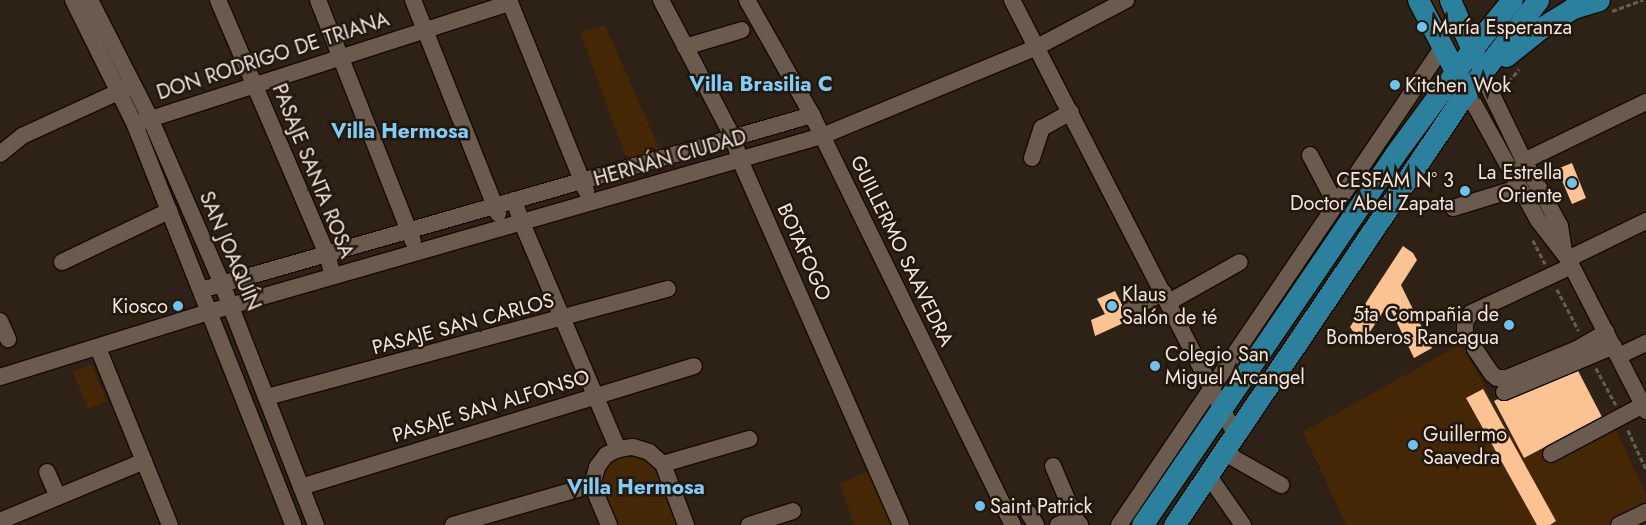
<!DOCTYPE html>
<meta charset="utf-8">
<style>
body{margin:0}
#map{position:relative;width:1646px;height:525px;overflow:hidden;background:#2e2115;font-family:Jost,sans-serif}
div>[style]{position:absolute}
.green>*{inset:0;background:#452706}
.building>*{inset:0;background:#fac391}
.path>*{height:2.5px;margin-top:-1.25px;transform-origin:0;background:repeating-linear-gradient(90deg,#685d52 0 5px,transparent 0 7.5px)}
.roads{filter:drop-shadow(1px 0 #150a02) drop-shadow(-1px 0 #150a02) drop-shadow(0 1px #150a02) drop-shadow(0 -1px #150a02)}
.minor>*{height:16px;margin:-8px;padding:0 8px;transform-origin:8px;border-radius:8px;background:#6a5b4e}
.major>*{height:21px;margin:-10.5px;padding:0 10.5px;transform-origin:10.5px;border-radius:10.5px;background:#2a809d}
.dots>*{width:14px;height:14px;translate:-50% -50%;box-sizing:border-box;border:2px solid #24170c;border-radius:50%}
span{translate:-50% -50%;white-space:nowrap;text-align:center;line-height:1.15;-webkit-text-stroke:5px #24170c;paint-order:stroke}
.poi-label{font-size:20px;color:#f0e7e0}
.left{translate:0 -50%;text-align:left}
.right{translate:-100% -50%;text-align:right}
.street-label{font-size:20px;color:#f0e7e0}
.neighbourhood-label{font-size:21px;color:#7fcefa;font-weight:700}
</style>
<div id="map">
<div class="green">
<div style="clip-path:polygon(1426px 0,1443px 0,1463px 49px,1456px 58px)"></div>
<div style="clip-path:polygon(605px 25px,664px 159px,630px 169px,580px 32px)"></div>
<div style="clip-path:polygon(1461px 344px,1524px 458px,1609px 415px,1646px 494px,1646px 525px,1346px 525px,1303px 432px)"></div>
<div style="clip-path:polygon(91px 364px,107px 401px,88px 409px,73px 372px)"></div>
<div style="clip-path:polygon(649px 452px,686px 525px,609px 525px,597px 467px,606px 455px)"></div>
<div style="clip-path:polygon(874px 469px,898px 525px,854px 525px,840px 483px)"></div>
</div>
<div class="building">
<div style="clip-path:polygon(1572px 163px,1586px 198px,1572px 204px,1557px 169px)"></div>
<div style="clip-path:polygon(1403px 246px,1413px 253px,1417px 260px,1401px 285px,1432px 348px,1414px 358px,1388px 304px,1362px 344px,1350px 327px)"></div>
<div style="clip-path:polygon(1115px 291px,1130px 320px,1095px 336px,1091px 320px,1105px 314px,1097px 299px)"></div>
<div style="clip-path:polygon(1574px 363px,1602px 417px,1524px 458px,1494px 401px)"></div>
<div style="clip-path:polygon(1483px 389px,1556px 521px,1550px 525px,1537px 525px,1466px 398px)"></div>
</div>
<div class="path">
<div style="left:1612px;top:11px;width:33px;rotate:-20deg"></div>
<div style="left:1504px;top:88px;width:24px;rotate:-52deg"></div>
<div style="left:1533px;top:240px;width:27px;rotate:63deg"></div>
<div style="left:1557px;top:289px;width:47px;rotate:62.4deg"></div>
<div style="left:1596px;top:368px;width:42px;rotate:61.6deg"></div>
<div style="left:1628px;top:430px;width:43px;rotate:65.2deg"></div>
</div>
<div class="roads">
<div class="minor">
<div style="left:73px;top:0;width:140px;rotate:63.6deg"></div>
<div style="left:135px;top:125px;width:430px;rotate:68.4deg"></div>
<div style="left:90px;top:0;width:132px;rotate:63deg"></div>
<div style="left:150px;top:118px;width:176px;rotate:66.5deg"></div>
<div style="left:220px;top:279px;width:264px;rotate:68.7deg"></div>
<div style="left:218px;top:0;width:276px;rotate:66.8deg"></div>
<div style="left:327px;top:254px;width:23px;rotate:75deg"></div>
<div style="left:318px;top:0;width:259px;rotate:68.5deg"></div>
<div style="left:413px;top:0;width:230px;rotate:68.3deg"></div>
<div style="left:509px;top:0;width:206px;rotate:68deg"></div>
<div style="left:661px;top:0;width:156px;rotate:62.4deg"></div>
<div style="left:733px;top:138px;width:23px;rotate:72deg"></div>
<div style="left:740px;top:160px;width:399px;rotate:66.2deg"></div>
<div style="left:747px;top:0;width:132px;rotate:60.5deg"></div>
<div style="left:812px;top:115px;width:457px;rotate:63.9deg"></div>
<div style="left:1012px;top:0;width:487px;rotate:62.8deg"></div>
<div style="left:685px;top:47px;width:59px;rotate:-16.6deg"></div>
<div style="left:1482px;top:74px;width:97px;rotate:64.2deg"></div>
<div style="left:1524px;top:161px;width:74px;rotate:61deg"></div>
<div style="left:1560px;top:226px;width:26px;rotate:81deg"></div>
<div style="left:1467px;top:91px;width:147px;rotate:61.2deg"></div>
<div style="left:1538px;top:220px;width:49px;rotate:52.4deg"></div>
<div style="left:1568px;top:259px;width:171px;rotate:62.8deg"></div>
<div style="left:141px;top:122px;width:388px;rotate:-17.9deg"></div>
<div style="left:0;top:154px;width:28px;rotate:-39deg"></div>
<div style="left:22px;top:136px;width:115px;rotate:-24.6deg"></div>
<div style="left:1310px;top:155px;width:43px;rotate:62.2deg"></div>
<div style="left:1330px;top:193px;width:11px;rotate:52deg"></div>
<div style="left:1032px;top:158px;width:32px;rotate:-72deg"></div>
<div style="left:1042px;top:128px;width:33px;rotate:-29deg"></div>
<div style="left:1524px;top:161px;width:136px;rotate:-25.8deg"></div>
<div style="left:514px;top:200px;width:24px;rotate:71deg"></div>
<div style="left:522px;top:223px;width:246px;rotate:67deg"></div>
<div style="left:1453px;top:208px;width:68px;rotate:-17.1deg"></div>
<div style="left:1568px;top:259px;width:87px;rotate:-26deg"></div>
<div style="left:62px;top:262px;width:119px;rotate:-25.5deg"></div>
<div style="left:201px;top:290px;width:636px;rotate:-15.98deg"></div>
<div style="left:1169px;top:302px;width:81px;rotate:-29.4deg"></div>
<div style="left:1130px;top:310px;width:38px;rotate:-28deg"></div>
<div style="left:0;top:321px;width:20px;rotate:66deg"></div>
<div style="left:1465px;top:331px;width:9px;rotate:-90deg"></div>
<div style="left:1465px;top:322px;width:11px;rotate:-56deg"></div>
<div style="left:1471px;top:313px;width:111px;rotate:-25deg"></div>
<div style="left:98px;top:348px;width:191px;rotate:67.9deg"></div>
<div style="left:1475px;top:349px;width:30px;rotate:56deg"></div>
<div style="left:1492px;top:374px;width:6px;rotate:39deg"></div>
<div style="left:1497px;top:378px;width:10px"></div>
<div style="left:1507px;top:378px;width:76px;rotate:-22.5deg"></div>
<div style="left:1577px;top:349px;width:34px;rotate:-30deg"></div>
<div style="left:1619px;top:356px;width:30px;rotate:-26deg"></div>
<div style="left:0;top:377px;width:219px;rotate:-17.3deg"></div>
<div style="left:209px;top:312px;width:638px;rotate:-16.02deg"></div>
<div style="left:822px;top:136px;width:233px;rotate:-22.5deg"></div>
<div style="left:1037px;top:47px;width:101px;rotate:-27.8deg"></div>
<div style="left:1504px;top:392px;width:119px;rotate:-22.7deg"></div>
<div style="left:267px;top:397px;width:415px;rotate:-15.1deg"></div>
<div style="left:1223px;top:452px;width:67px;rotate:29.6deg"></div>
<div style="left:1551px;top:454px;width:104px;rotate:-28deg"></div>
<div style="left:663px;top:464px;width:90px;rotate:-16.2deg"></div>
<div style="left:1053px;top:466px;width:56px;rotate:67.1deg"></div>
<div style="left:47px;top:472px;width:27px;rotate:66deg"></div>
<div style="left:1208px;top:475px;width:61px;rotate:55deg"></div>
<div style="left:301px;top:487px;width:411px;rotate:-17.1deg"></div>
<div style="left:1028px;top:512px;width:15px;rotate:58deg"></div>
<div style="left:0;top:521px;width:156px;rotate:-22.6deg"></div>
<div style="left:453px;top:525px;width:145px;rotate:-16.1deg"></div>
<div style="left:609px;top:525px;width:43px;rotate:-113deg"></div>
<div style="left:592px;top:485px;width:19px;rotate:-74deg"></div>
<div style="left:597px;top:467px;width:15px;rotate:-53deg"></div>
<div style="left:606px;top:455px;width:13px;rotate:-27deg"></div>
<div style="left:618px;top:449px;width:15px;rotate:-8deg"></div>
<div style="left:633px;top:447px;width:17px;rotate:17deg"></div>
<div style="left:649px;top:452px;width:18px;rotate:41deg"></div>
<div style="left:663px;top:464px;width:65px;rotate:69.3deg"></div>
<div style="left:749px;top:525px;width:46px;rotate:-17.7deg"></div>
<div style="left:1058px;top:525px;width:18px;rotate:-22deg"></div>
<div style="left:1075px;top:518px;width:9px;rotate:54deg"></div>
<div style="left:1119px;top:525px;width:576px;rotate:-55.9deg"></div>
<div style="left:1619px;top:525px;width:30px;rotate:-26deg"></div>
</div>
<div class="major">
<div style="left:1418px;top:0;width:95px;rotate:62.4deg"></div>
<div style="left:1450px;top:0;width:64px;rotate:66.2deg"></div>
<div style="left:1506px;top:56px;width:45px;rotate:-38.7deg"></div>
<div style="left:1541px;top:28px;width:38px;rotate:-32deg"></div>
<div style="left:1573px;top:8px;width:27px;rotate:-17deg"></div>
<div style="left:1142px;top:525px;width:449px;rotate:-55.7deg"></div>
<div style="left:1395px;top:154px;width:130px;rotate:-53.7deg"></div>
<div style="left:1472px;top:49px;width:63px;rotate:-50.8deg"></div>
<div style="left:1174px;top:525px;width:511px;rotate:-56deg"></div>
<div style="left:1460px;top:101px;width:128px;rotate:-52.3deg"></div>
</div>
</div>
<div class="dots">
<div style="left:1422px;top:27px;background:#6cc3f2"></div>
<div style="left:1395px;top:85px;background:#6cc3f2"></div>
<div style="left:1572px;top:183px;background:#6cc3f2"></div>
<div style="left:1465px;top:191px;background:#6cc3f2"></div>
<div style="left:178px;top:306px;background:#6cc3f2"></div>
<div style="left:1112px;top:306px;background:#6cc3f2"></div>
<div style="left:1509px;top:325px;background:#6cc3f2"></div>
<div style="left:1155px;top:366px;background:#6cc3f2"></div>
<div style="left:1413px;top:445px;background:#6cc3f2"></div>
<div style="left:980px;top:506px;background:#6cc3f2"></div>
</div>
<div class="poi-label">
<span class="left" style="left:1432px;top:27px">María Esperanza</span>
<span class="left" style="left:1405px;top:85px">Kitchen Wok</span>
<span class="right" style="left:1562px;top:184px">La Estrella<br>Oriente</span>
<span class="right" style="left:1454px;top:192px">CESFAM N° 3<br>Doctor Abel Zapata</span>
<span class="left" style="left:1122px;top:306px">Klaus<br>Salón de té</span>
<span class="right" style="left:168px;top:306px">Kiosco</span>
<span class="right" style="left:1499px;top:326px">5ta Compañia de<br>Bomberos Rancagua</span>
<span class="left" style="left:1165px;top:366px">Colegio San<br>Miguel Arcangel</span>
<span class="left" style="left:1423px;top:446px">Guillermo<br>Saavedra</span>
<span class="left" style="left:990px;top:506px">Saint Patrick</span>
</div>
<div class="street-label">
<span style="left:273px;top:56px;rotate:-18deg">DON RODRIGO DE TRIANA</span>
<span style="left:670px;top:158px;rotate:-16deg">HERNÁN CIUDAD</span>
<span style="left:313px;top:171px;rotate:68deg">PASAJE SANTA ROSA</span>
<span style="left:230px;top:251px;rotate:67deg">SAN JOAQUÍN</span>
<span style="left:902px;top:251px;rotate:64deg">GUILLERMO SAAVEDRA</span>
<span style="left:804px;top:252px;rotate:66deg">BOTAFOGO</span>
<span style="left:463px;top:324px;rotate:-15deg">PASAJE SAN CARLOS</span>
<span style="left:491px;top:406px;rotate:-17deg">PASAJE SAN ALFONSO</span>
</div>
<div class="neighbourhood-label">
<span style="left:761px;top:84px">Villa Brasilia C</span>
<span style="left:400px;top:131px">Villa Hermosa</span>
<span style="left:636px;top:487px">Villa Hermosa</span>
</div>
</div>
